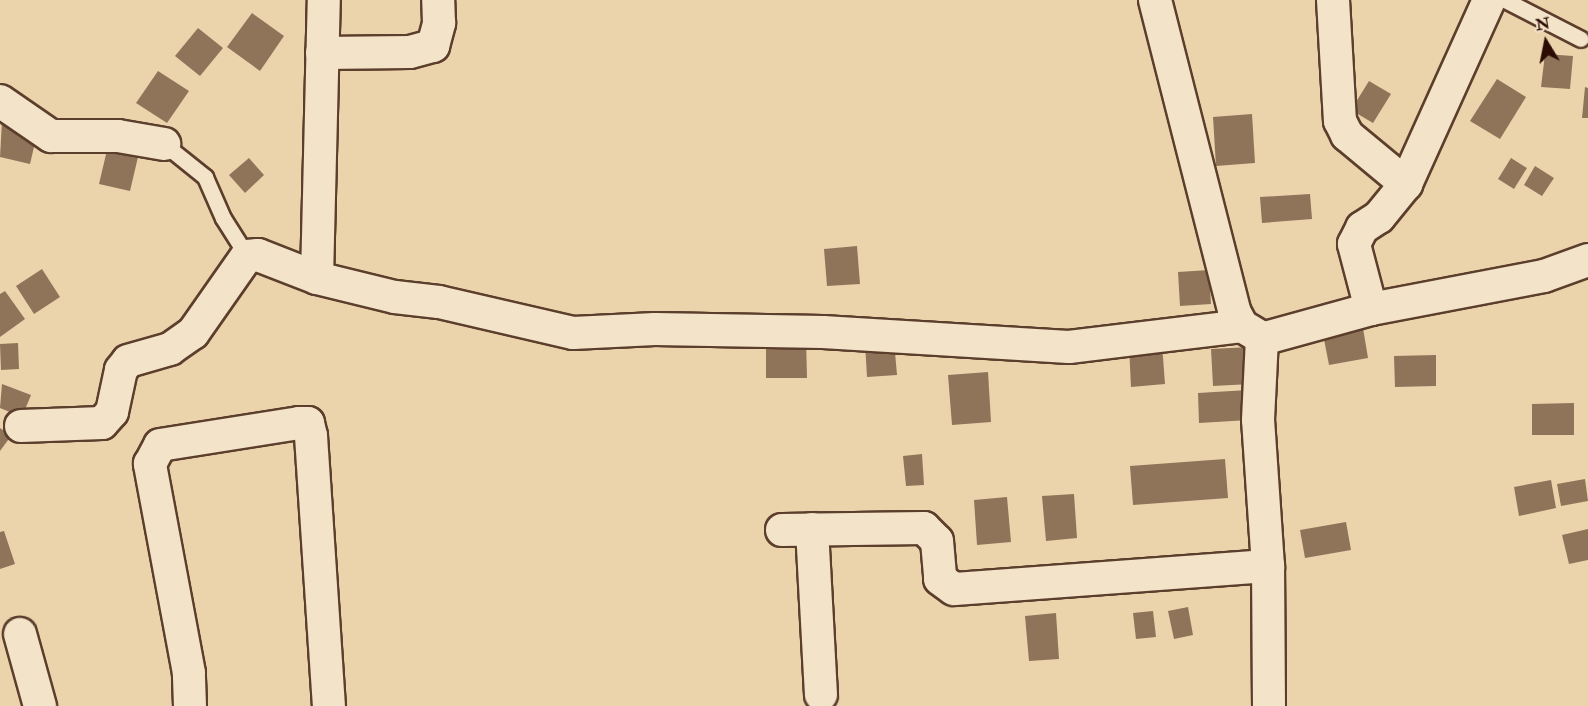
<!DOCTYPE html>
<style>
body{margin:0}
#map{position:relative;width:1588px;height:706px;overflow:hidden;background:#ebd4ac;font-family:"IM FELL Double Pica",serif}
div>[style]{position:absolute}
.building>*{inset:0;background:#8f745a}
.roads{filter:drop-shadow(2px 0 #5c3e2c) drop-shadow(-2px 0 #5c3e2c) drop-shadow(0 2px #5c3e2c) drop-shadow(0 -2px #5c3e2c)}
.service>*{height:15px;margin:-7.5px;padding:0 7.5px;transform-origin:7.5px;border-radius:7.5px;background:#f2e3c9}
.minor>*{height:32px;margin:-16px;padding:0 16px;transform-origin:16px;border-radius:16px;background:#f2e3c9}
span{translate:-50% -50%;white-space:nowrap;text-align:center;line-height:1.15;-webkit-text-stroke:4.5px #f2e3c9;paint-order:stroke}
.north{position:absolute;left:1516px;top:12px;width:60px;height:60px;-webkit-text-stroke:4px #f2e3c9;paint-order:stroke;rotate:350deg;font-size:16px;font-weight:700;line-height:24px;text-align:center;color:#2c0c02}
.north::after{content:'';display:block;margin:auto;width:21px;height:27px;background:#2c0c02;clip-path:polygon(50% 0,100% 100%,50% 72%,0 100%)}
</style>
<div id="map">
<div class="building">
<div style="clip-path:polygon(252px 13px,284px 36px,260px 71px,227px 47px)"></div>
<div style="clip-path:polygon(198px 28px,223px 48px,200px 76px,175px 56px)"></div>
<div style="clip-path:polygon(1545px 54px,1573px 56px,1570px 89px,1541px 87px)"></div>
<div style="clip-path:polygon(158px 71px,189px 91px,167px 123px,136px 103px)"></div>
<div style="clip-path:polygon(1497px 79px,1526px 97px,1500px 139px,1470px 121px)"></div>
<div style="clip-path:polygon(1369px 81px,1391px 94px,1373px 123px,1351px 110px)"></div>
<div style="clip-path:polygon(1585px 87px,1588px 88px,1588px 118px,1582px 118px)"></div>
<div style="clip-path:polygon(1252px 114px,1255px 163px,1216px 166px,1213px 117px)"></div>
<div style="clip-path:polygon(2px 121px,38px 130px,30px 164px,0 157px)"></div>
<div style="clip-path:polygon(107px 150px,138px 157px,130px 191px,99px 184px)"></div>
<div style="clip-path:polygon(249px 158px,264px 175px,245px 193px,229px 175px)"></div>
<div style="clip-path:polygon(1511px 158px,1527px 168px,1514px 189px,1498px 179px)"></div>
<div style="clip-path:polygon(1535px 166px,1554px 178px,1542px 196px,1524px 185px)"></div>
<div style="clip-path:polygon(1310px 194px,1312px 219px,1262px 223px,1260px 197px)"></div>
<div style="clip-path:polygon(857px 246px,860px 284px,827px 286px,824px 249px)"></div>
<div style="clip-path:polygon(42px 269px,60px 297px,34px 314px,16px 286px)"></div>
<div style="clip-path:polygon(1209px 270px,1211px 304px,1180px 306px,1178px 272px)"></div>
<div style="clip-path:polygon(5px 291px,25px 319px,0 337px,0 294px)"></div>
<div style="clip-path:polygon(1362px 322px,1368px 358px,1329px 365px,1322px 329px)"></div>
<div style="clip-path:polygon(806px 338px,807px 378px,766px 378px,766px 339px)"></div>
<div style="clip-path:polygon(894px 341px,897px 375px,867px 377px,865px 343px)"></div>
<div style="clip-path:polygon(18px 343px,19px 369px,1px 370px,0 344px)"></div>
<div style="clip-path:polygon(1162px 344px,1165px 384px,1131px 387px,1129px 346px)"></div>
<div style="clip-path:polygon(1250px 347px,1251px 384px,1213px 386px,1211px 349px)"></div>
<div style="clip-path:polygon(1436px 355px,1436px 386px,1395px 387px,1394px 356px)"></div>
<div style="clip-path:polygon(988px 372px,991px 422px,952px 425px,948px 375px)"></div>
<div style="clip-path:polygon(2px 384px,31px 395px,22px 417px,0 408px)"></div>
<div style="clip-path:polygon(1248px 390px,1249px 420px,1199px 423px,1198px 393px)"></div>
<div style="clip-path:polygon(1574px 403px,1574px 435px,1532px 435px,1532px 404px)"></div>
<div style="clip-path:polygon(0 428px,11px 436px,0 451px)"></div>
<div style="clip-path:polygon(922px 454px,924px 485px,906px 486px,903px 456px)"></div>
<div style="clip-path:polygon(1225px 459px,1228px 498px,1133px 505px,1130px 466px)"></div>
<div style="clip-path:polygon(1585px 479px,1588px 501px,1561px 506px,1557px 484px)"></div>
<div style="clip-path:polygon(1551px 480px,1556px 508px,1519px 516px,1514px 487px)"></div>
<div style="clip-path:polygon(1074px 494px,1077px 538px,1046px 541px,1042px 496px)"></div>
<div style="clip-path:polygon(1007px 497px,1011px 542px,977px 545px,974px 500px)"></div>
<div style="clip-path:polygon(1346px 522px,1351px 550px,1305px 558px,1300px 530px)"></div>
<div style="clip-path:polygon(1588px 529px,1588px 560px,1569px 564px,1562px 535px)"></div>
<div style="clip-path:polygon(4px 531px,15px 564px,0 569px,0 532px)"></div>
<div style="clip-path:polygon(1188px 607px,1193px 635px,1174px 639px,1168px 611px)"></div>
<div style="clip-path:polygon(1153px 611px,1156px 637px,1136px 639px,1133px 613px)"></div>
<div style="clip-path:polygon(1056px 613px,1059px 659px,1029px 661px,1025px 616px)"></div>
</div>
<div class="roads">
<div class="service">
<div style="left:1505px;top:0;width:85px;rotate:27.2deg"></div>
<div style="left:164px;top:144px;width:53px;rotate:38.8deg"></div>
<div style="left:205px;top:177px;width:45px;rotate:66.3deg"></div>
<div style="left:223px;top:218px;width:45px;rotate:57.7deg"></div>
</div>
<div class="minor">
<div style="left:1155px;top:0;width:321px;rotate:75.7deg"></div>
<div style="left:1234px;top:311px;width:17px;rotate:62deg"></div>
<div style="left:1242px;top:326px;width:21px;rotate:31deg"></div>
<div style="left:1333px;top:0;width:121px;rotate:86.7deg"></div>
<div style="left:1340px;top:121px;width:16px;rotate:63deg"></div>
<div style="left:1347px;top:135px;width:77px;rotate:39.7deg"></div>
<div style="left:322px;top:53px;width:88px;rotate:-0.7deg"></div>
<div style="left:410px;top:52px;width:24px;rotate:-15deg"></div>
<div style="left:433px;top:46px;width:24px;rotate:-75deg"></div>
<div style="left:439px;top:23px;width:23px;rotate:-92deg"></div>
<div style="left:0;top:101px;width:62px;rotate:34.5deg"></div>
<div style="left:51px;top:136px;width:67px"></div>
<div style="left:118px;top:136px;width:47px;rotate:9.9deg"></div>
<div style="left:317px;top:278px;width:278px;rotate:-88.6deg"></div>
<div style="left:1371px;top:309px;width:67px;rotate:-104.7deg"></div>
<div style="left:1354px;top:244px;width:18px;rotate:-63deg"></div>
<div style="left:1362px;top:228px;width:20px;rotate:-33deg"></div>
<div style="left:1379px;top:217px;width:43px;rotate:-50.7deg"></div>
<div style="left:1406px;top:184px;width:202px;rotate:-65.7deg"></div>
<div style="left:21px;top:426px;width:81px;rotate:-2.1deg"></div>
<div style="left:102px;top:423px;width:15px;rotate:-48deg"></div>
<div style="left:112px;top:412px;width:43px;rotate:-77.9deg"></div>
<div style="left:121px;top:370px;width:11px;rotate:-52deg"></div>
<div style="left:128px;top:361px;width:44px;rotate:-15.9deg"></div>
<div style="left:170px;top:349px;width:28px;rotate:-35deg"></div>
<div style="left:193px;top:333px;width:94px;rotate:-55deg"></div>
<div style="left:247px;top:256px;width:11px;rotate:-5deg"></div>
<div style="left:258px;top:255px;width:63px;rotate:21.3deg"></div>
<div style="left:317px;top:278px;width:80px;rotate:13.7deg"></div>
<div style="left:395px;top:297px;width:44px;rotate:6.5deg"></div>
<div style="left:439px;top:302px;width:138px;rotate:13deg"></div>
<div style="left:573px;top:333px;width:82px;rotate:-2.8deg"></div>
<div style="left:655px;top:329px;width:168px;rotate:1deg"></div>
<div style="left:823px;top:332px;width:246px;rotate:3.5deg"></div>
<div style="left:1069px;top:347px;width:174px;rotate:-6.9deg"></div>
<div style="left:812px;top:529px;width:166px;rotate:86.9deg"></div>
<div style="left:782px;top:530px;width:142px;rotate:-0.8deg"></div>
<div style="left:924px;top:528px;width:18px;rotate:45deg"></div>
<div style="left:937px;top:541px;width:38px;rotate:85deg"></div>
<div style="left:940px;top:579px;width:17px;rotate:36deg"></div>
<div style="left:954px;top:589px;width:315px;rotate:-4.2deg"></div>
<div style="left:20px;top:634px;width:75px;rotate:74.5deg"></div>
<div style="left:190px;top:706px;width:33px;rotate:-92deg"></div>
<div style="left:189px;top:673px;width:213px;rotate:-100.6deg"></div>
<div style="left:150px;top:464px;width:21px;rotate:-62deg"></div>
<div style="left:160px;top:445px;width:141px;rotate:-9deg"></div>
<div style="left:299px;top:423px;width:9px"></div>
<div style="left:308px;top:423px;width:13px;rotate:77deg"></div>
<div style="left:311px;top:436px;width:271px;rotate:86.2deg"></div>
<div style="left:1269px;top:706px;width:140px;rotate:-90.4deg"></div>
<div style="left:1268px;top:566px;width:146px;rotate:-93.9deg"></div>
<div style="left:1258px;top:420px;width:81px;rotate:-87.2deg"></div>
<div style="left:1262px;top:339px;width:113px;rotate:-15.4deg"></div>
<div style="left:1371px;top:309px;width:176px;rotate:-10.8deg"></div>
<div style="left:1544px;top:276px;width:47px;rotate:-20deg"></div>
</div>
</div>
<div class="north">N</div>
</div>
